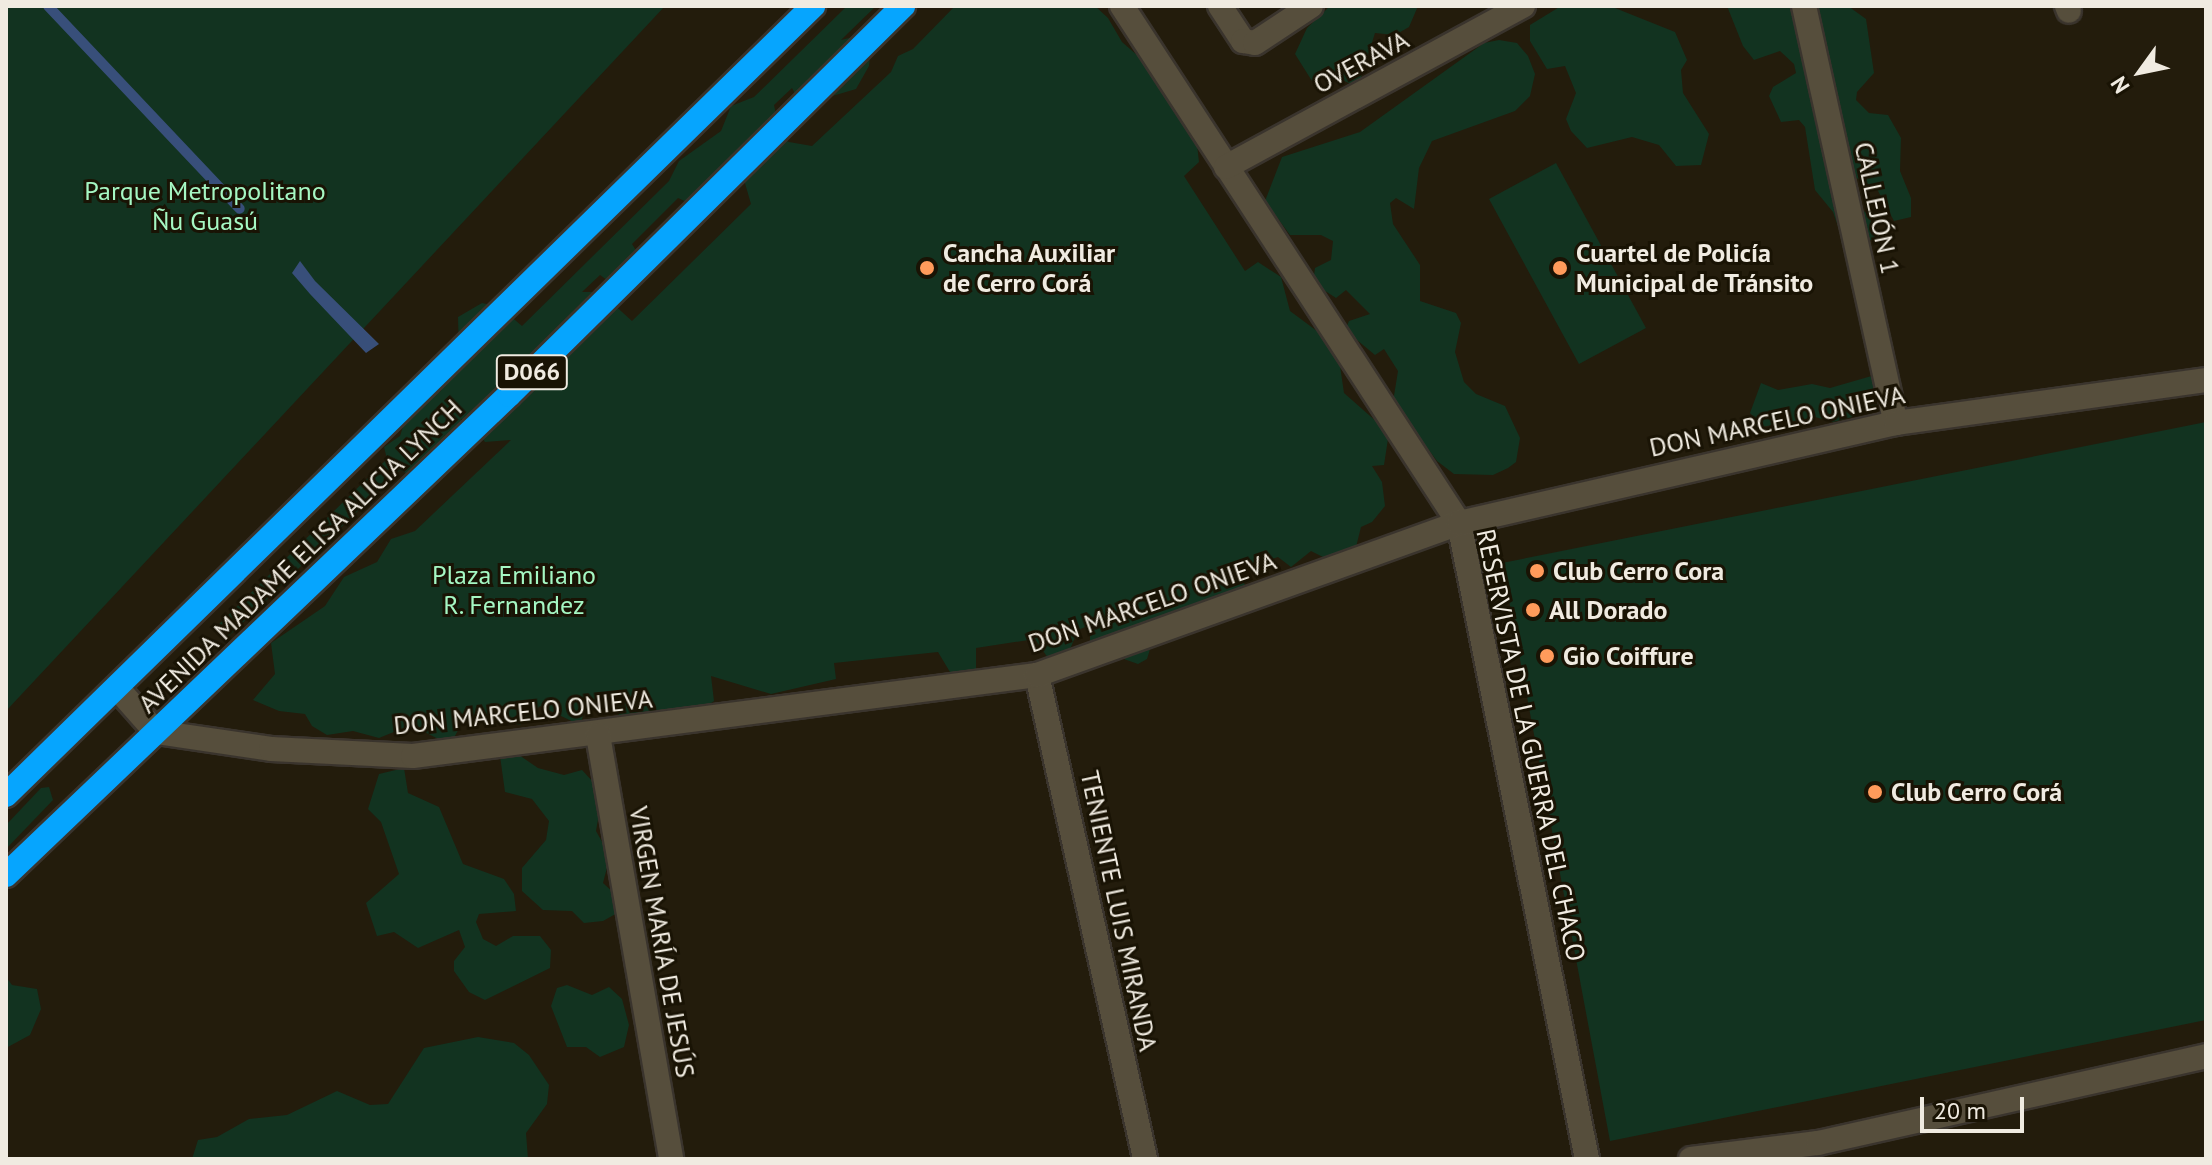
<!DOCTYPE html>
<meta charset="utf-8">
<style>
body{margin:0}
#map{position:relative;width:2212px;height:1165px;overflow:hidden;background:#231c0c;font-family:"PT Sans",sans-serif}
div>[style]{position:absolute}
.green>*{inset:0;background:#123320}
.water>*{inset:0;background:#384f7a}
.stream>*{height:10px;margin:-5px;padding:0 5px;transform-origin:5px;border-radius:5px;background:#384f7a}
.roads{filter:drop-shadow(2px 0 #3a342d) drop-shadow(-2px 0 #3a342d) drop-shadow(0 2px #3a342d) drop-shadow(0 -2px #3a342d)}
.minor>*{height:24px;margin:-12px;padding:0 12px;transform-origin:12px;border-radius:12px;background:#564e3c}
.highway>*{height:24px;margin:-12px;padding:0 12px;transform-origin:12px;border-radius:12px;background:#06a5fe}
.dots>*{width:22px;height:22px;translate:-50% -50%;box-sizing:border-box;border:4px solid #191304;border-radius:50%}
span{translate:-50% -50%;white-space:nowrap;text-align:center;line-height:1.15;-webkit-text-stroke:6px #191304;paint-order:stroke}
.shield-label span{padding:2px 6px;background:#191304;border:2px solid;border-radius:6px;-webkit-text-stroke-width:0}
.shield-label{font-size:24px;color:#f0ebe1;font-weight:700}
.street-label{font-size:26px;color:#f0ebe1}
.park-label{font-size:26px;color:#a5f7c3}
.poi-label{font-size:26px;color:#f0ebe1;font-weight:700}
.left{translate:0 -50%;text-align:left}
.frame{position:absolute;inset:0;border:8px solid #f0ebe1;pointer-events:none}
.north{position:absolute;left:2100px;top:32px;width:80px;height:80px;-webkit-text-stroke:6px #191304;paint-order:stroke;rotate:237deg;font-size:22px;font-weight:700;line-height:32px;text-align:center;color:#f0ebe1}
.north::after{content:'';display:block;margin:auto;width:28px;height:36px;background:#f0ebe1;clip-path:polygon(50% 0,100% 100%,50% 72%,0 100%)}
.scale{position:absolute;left:1920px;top:1097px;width:104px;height:36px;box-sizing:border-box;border:4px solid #f0ebe1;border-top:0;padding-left:10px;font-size:24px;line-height:28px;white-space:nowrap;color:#f0ebe1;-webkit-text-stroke:6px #191304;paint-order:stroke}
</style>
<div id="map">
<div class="green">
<div style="clip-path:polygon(6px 6px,665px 6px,6px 711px)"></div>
<div style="clip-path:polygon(evenodd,847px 6px,876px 6px,841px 40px,861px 35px,871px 49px,869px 66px,856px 89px,829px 97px,818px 108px,800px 103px,792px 88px,774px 105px,781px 138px,789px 142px,812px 146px,891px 72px,898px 56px,913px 49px,955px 6px,1095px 6px,1108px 18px,1122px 42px,1153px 69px,1173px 108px,1196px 136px,1199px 162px,1184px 176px,1245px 271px,1258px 262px,1281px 277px,1290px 311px,1325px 337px,1339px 359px,1344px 393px,1378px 423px,1388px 439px,1384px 465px,1372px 466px,1382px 482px,1385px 506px,1372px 522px,1361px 527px,1355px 551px,1327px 559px,1311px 551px,1291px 567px,1278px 557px,1235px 572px,1249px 590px,1155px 633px,1147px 659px,1138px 664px,1090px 647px,1090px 625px,1078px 630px,1071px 647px,1057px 659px,1048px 658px,1035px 639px,976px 648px,976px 669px,968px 674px,950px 672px,938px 652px,834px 663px,836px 679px,771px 694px,711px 676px,714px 701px,700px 711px,665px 717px,648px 711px,622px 717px,604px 704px,587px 704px,580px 725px,540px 706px,520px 725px,487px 716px,462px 723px,450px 745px,411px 725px,379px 738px,353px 731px,327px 735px,312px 726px,305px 714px,279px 711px,253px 700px,275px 674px,271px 643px,325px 606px,344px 577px,377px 562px,391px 539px,415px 531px,511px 440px,485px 442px,469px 420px,461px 419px,461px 428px,444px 436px,439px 463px,414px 477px,400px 470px,228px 637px,217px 634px,217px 626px,387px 459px,384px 447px,400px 436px,409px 408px,441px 391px,446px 369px,459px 353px,458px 317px,482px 303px,500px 307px,522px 326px,669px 181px,679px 161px,721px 131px,731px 106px,754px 97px,847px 6px,733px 163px,740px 166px,751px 204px,632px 321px,600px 292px,582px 292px,600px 275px,611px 283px,640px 257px,632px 244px,678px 198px,689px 203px,724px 164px,733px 163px)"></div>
<div style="clip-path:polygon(1330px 6px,1418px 6px,1409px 27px,1395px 35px,1375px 33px,1358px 87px,1326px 73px,1312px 81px,1295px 54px,1307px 28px)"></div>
<div style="clip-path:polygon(1561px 6px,1610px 6px,1675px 32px,1687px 60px,1681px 70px,1683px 93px,1709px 134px,1701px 165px,1676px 166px,1659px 145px,1632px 137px,1587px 148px,1571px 131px,1566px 119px,1576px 93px,1565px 66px,1547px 69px,1530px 41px,1530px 25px)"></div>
<div style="clip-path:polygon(1727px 6px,1848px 6px,1866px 19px,1874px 73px,1857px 92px,1856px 100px,1869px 113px,1888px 115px,1901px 138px,1900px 171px,1911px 198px,1911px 217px,1894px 221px,1877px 189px,1847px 173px,1843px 190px,1868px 215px,1879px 238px,1851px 245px,1842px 238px,1833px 212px,1815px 190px,1805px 127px,1799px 120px,1781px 122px,1769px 96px,1773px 87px,1796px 73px,1794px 64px,1780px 51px,1754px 60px,1743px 46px)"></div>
<div style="clip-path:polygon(1499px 40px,1517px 43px,1528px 56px,1535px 74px,1530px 96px,1515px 111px,1432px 141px,1419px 168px,1414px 209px,1396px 198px,1390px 203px,1393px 224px,1420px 265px,1420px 301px,1456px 313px,1461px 323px,1455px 352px,1464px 382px,1476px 394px,1505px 406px,1520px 438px,1516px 462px,1508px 468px,1493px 475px,1454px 474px,1437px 461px,1393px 402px,1398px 371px,1384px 349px,1375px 355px,1345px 330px,1349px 321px,1370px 314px,1346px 290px,1336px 298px,1313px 283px,1315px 268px,1331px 260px,1333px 241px,1321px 235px,1290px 235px,1265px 201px,1282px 157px,1360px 132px,1484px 43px)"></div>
<div style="clip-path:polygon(1556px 163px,1646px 328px,1579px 364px,1489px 199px)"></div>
<div style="clip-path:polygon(1882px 373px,1900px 398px,1867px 413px,1833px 422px,1815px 417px,1762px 427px,1750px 413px,1761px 383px,1778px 390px,1812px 384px,1830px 388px)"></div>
<div style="clip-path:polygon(2206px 422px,2206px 1020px,1610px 1141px,1502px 563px)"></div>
<div style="clip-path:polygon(516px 753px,538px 768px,564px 775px,582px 770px,594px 783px,601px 802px,596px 831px,610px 856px,603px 883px,616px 895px,619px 912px,603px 921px,584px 923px,572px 911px,543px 910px,522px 891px,522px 868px,546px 840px,549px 821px,532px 799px,505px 792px,500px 756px)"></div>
<div style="clip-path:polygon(404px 768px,408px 793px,439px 807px,463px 864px,504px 879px,514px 894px,516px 911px,479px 914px,476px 922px,483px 939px,496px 946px,513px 936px,540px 936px,551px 950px,550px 968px,485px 1000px,469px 992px,454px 971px,454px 961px,465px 947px,459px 930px,418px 948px,394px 932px,377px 936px,366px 903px,399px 874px,381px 822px,368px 809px,379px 774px)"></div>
<div style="clip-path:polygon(49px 787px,53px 800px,6px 849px,6px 825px,41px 788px)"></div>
<div style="clip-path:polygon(6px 977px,12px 985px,37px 989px,41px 1009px,30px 1035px,6px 1048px)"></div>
<div style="clip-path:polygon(567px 985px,592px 995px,609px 987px,622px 999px,629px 1025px,624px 1047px,600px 1057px,586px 1047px,567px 1047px,551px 1006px,557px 988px)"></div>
<div style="clip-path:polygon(478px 1037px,514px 1043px,529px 1055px,549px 1085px,547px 1104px,526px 1133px,528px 1159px,192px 1159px,198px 1140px,217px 1137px,249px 1119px,287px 1115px,337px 1091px,370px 1105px,388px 1104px,424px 1048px)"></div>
</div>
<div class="water">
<div style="clip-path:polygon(300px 261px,315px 281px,379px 344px,366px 353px,310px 294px,292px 273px)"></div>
</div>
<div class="stream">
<div style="left:48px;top:6px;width:279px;rotate:46.6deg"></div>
</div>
<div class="roads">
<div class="minor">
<div style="left:1122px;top:6px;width:617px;rotate:56.9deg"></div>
<div style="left:1459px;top:523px;width:649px;rotate:78.62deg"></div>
<div style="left:1220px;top:6px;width:42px;rotate:56.7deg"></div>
<div style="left:1243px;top:41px;width:12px;rotate:9deg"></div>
<div style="left:1255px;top:43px;width:67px;rotate:-33.5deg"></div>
<div style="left:1804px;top:6px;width:427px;rotate:77.6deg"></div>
<div style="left:2067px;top:6px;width:5px;rotate:68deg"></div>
<div style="left:1226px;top:167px;width:338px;rotate:-28.5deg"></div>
<div style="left:1037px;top:675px;width:496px;rotate:77.4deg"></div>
<div style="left:118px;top:689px;width:57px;rotate:48.5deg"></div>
<div style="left:156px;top:732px;width:116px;rotate:8.4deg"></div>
<div style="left:271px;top:749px;width:142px;rotate:2.8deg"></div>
<div style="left:413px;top:756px;width:629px;rotate:-7.4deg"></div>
<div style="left:1037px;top:675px;width:449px;rotate:-19.8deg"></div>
<div style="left:1459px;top:523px;width:448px;rotate:-12.9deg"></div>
<div style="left:1896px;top:423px;width:313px;rotate:-7.9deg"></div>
<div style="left:598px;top:735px;width:430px;rotate:80.2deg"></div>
<div style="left:1691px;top:1159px;width:128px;rotate:-7.2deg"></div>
<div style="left:1818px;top:1143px;width:398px;rotate:-12.6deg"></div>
</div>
<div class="highway">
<div style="left:6px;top:795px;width:1129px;rotate:-44.35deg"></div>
<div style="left:6px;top:875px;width:695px;rotate:-43.66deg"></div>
<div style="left:509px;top:395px;width:554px;rotate:-44.63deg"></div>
</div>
</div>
<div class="dots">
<div style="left:927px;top:268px;background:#ff9b5b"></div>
<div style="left:1560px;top:268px;background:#ff9b5b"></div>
<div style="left:1537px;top:571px;background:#ff9b5b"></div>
<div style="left:1533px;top:610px;background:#ff9b5b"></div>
<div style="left:1547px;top:656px;background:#ff9b5b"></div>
<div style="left:1875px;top:792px;background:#ff9b5b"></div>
</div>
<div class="shield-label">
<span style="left:532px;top:372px">D066</span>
</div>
<div class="street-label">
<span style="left:1361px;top:62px;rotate:-28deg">OVERAVA</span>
<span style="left:1877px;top:208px;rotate:78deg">CALLEJÓN 1</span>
<span style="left:1777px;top:421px;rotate:-12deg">DON MARCELO ONIEVA</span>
<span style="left:300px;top:556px;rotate:-44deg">AVENIDA MADAME ELISA ALICIA LYNCH</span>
<span style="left:1152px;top:602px;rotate:-19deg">DON MARCELO ONIEVA</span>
<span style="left:523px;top:712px;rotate:-6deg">DON MARCELO ONIEVA</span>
<span style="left:1531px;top:745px;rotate:78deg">RESERVISTA DE LA GUERRA DEL CHACO</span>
<span style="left:1119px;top:911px;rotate:78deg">TENIENTE LUIS MIRANDA</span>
<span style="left:662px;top:942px;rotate:80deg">VIRGEN MARÍA DE JESÚS</span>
</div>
<div class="park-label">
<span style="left:205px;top:206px">Parque Metropolitano<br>Ñu Guasú</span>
<span style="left:514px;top:590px">Plaza Emiliano<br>R. Fernandez</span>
</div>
<div class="poi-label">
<span class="left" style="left:943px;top:268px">Cancha Auxiliar<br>de Cerro Corá</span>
<span class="left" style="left:1576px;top:268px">Cuartel de Policía<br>Municipal de Tránsito</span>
<span class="left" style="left:1553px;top:571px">Club Cerro Cora</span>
<span class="left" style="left:1549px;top:610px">All Dorado</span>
<span class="left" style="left:1563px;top:656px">Gio Coiffure</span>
<span class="left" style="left:1891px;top:792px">Club Cerro Corá</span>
</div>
<div class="frame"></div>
<div class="north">N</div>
<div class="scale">20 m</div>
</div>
